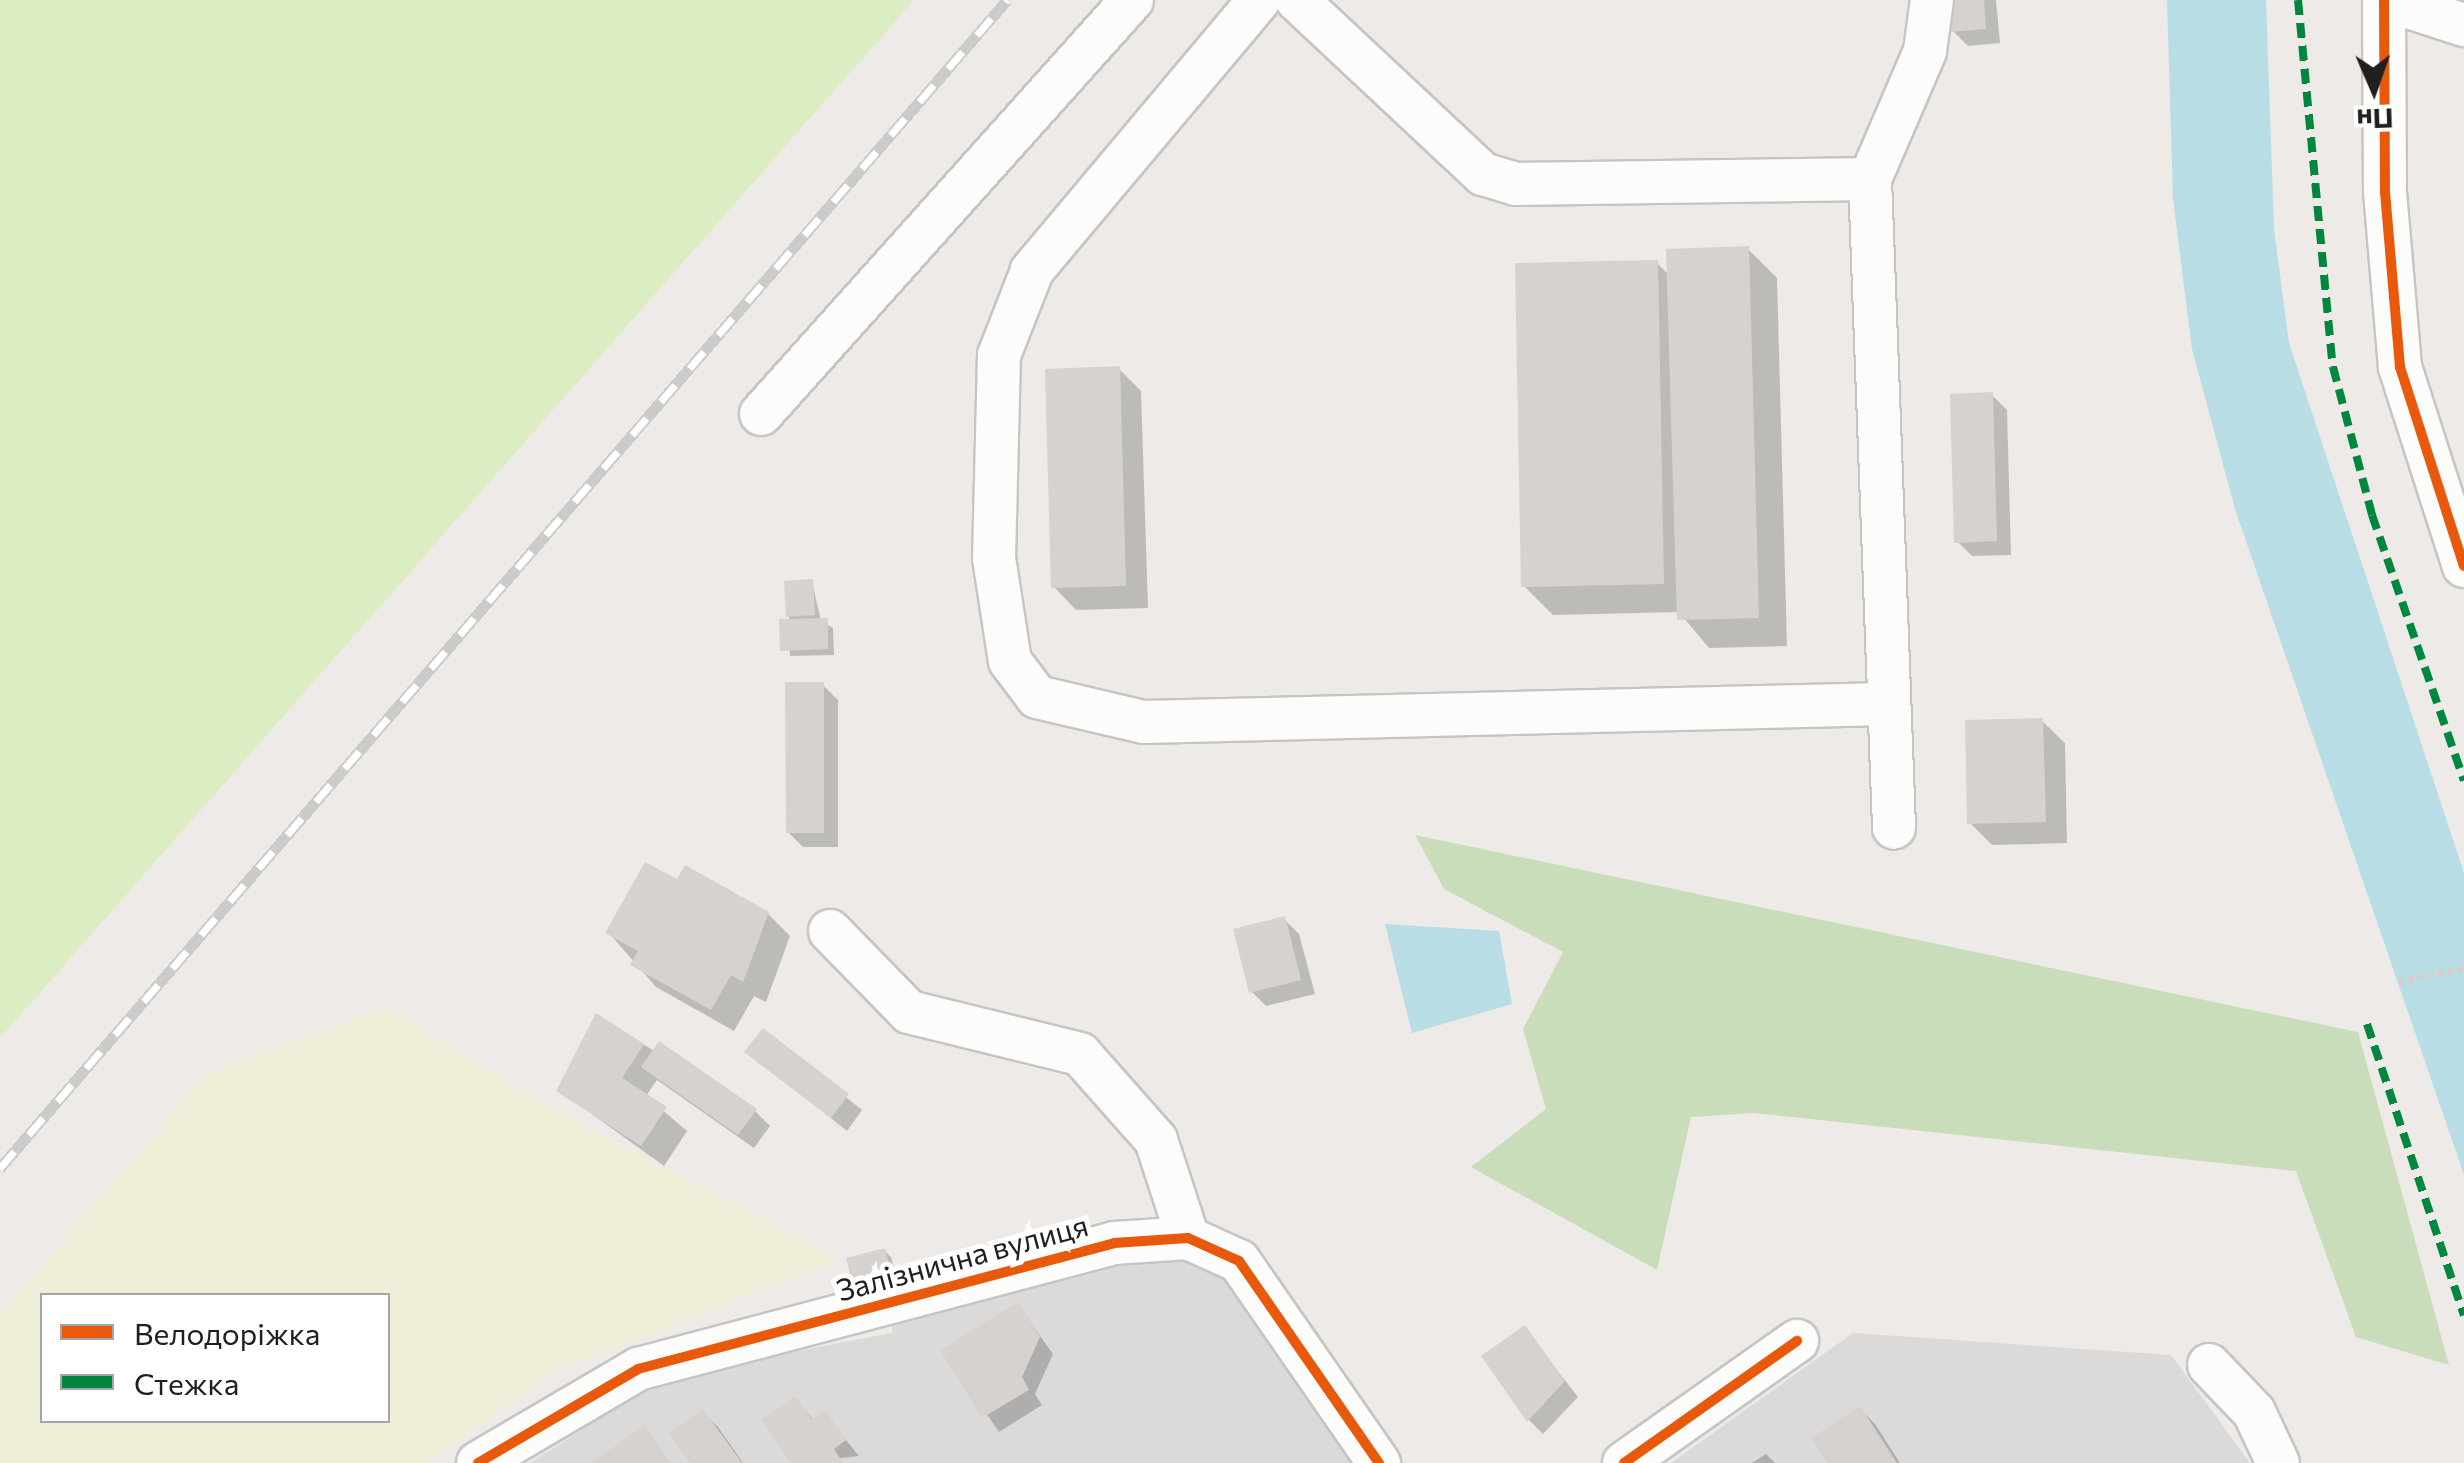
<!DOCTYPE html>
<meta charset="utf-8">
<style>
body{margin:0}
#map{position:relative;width:2464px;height:1463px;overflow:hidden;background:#edeae7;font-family:Commissioner,sans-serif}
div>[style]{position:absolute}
.residential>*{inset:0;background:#dcdad9}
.farmland>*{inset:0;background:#efeed9}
.grass>*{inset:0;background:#dcedc3}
.forest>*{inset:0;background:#c9ddba}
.water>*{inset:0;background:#b8dde4}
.shadow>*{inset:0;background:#0003}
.building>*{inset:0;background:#d6d2d0}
.path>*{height:6px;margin-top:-3px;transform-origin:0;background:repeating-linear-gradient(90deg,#dbcbca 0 5px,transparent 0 10px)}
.roads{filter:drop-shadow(2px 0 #c6c5c3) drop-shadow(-2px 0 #c6c5c3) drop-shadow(0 2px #c6c5c3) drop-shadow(0 -2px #c6c5c3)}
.minor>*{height:42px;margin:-21px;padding:0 21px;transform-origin:21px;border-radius:21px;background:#fcfcfb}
.rail>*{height:11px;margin-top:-5.5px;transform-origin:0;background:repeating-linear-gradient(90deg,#fff 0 22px,#cbcbca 0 44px);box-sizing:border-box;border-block:2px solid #cbcbca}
.quiet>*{height:8px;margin-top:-4px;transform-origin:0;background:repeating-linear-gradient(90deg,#00873e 0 15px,transparent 0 23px)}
.cycleway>*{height:10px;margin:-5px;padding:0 5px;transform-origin:5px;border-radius:5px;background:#e8590c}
span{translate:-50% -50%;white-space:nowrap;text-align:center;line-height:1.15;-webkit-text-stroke:10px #fff;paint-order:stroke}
.street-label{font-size:30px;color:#1f1f1f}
.legend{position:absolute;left:40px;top:1293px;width:350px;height:130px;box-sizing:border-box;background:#fff;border:2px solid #a5a5a5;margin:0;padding:12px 18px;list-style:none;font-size:30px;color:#1f1f1f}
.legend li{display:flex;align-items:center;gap:20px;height:50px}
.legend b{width:50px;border:2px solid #a5a5a5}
.north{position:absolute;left:2324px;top:40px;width:100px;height:100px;-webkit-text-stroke:8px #fff;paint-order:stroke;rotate:178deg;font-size:28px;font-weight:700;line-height:40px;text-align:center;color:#1f1f1f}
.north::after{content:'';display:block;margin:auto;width:35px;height:45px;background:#1f1f1f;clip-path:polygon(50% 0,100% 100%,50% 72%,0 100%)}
</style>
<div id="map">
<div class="residential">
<div style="clip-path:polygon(1185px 1249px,1206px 1255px,1361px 1463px,530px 1463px,666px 1376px,892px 1333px,892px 1323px)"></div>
<div style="clip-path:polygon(1853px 1333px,2171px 1355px,2250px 1463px,1671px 1463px)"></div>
</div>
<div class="farmland">
<div style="clip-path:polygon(evenodd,384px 1007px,549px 1107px,841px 1259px,555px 1372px,426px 1463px,0 1463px,0 1314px,205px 1075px,384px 1007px,42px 1296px,388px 1296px,388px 1420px,42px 1420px,42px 1296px)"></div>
</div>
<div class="grass">
<div style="clip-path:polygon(0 0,914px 0,0 1038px)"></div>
</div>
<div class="forest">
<div style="clip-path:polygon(1415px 835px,2358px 1032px,2449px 1365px,2356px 1337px,2296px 1171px,1754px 1113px,1691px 1117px,1657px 1270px,1471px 1167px,1546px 1109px,1523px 1029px,1563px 952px,1444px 889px)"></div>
</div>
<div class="water">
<div style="clip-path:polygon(2167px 0,2266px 0,2274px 229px,2289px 343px,2464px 873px,2464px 1175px,2235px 509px,2192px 349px,2173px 199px)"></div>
<div style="clip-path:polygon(1385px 924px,1499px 931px,1512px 1004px,1412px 1033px)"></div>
</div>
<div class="shadow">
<div style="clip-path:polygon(1950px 0,1996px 0,2000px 43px,1968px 46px,1953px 31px)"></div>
<div style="clip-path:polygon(1748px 249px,1777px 278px,1787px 646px,1709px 648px,1679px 612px,1553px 615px,1524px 586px,1657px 263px,1670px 276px)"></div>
<div style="clip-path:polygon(1119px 369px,1141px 391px,1148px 608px,1076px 610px,1054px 587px)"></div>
<div style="clip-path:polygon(1992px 395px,2007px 410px,2011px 555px,1972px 556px,1957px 541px)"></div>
<div style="clip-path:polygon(812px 582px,821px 621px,833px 628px,834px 655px,790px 656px,789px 616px)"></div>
<div style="clip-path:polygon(823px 685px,838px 700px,838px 847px,803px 847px,788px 832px)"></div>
<div style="clip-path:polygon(2042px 721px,2065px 743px,2067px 843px,1992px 845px,1970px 823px)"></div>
<div style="clip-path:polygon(678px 883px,768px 914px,790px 936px,766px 1002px,754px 996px,734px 1031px,656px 987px,608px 932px)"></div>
<div style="clip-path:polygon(1284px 919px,1299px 934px,1315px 994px,1266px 1006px,1251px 991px)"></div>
<div style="clip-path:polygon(596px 1016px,755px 1111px,770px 1126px,754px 1148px,657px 1080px,646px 1096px,687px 1131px,664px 1166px,560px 1091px)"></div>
<div style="clip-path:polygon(763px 1031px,862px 1110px,847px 1131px,748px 1052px)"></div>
<div style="clip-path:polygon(884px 1250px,891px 1257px,898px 1286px,849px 1260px)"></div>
<div style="clip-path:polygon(1018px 1305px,1053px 1354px,1035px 1394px,1042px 1405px,999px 1432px,943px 1350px)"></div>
<div style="clip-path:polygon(1525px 1329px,1578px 1397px,1543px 1434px,1529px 1420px)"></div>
<div style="clip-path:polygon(795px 1399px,815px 1421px,825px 1414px,859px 1456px,794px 1463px)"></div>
<div style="clip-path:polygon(1860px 1409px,1875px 1424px,1900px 1463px,1830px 1463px)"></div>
<div style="clip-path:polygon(703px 1412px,718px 1427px,743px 1463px,693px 1463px)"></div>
<div style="clip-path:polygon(1766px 1454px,1775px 1463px,1752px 1463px)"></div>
</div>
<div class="building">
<div style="clip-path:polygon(1948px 0,1984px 0,1986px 29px,1950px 32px)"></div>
<div style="clip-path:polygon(1749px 246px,1759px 618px,1677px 620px,1666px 249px)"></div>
<div style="clip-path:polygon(1658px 260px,1664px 584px,1521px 587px,1515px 263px)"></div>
<div style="clip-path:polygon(1120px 366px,1126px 586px,1051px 588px,1045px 369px)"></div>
<div style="clip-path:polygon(1993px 392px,1997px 541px,1954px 543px,1950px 394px)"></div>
<div style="clip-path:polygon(813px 579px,815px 615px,786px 617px,784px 581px)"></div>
<div style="clip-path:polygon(828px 618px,828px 649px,780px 651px,779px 619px)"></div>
<div style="clip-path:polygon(785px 682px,824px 682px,824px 833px,786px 833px)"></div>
<div style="clip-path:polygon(2043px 718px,2046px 822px,1967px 824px,1965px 720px)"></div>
<div style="clip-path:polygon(645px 862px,677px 879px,685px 865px,769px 912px,743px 982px,731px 975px,711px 1010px,630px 965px,638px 951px,605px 933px)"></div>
<div style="clip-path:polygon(1285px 916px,1301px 980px,1249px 993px,1233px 929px)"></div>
<div style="clip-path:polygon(596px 1013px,644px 1044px,622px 1078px,667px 1107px,641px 1146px,556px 1091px)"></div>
<div style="clip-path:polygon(763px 1028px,849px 1094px,831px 1118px,744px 1052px)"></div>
<div style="clip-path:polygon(659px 1041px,757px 1109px,738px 1135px,641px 1067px)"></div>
<div style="clip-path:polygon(885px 1248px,893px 1280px,854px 1290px,846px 1258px)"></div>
<div style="clip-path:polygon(1018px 1302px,1040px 1337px,1022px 1377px,1029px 1390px,982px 1418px,940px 1350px)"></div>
<div style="clip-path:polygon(1525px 1325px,1565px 1381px,1527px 1422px,1481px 1356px)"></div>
<div style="clip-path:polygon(795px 1396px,812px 1419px,825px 1410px,846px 1440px,834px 1449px,843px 1463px,791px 1463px,761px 1420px)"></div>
<div style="clip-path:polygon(1860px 1406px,1897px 1463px,1827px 1463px,1811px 1438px)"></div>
<div style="clip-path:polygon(703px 1409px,742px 1463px,690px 1463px,669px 1433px)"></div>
<div style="clip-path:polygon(645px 1425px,671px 1463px,591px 1463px)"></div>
</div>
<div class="path">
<div style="left:2399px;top:982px;width:66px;rotate:-12.2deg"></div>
</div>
<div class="roads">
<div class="minor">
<div style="left:1259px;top:0;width:354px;rotate:130deg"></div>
<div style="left:1032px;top:271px;width:90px;rotate:111.4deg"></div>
<div style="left:999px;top:355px;width:203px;rotate:91.4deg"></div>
<div style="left:994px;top:558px;width:104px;rotate:81.2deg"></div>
<div style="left:1010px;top:661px;width:45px;rotate:53.1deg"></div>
<div style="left:1037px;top:697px;width:110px;rotate:13.2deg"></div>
<div style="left:1144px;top:722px;width:743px;rotate:-1.39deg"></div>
<div style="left:1297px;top:0;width:255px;rotate:43.1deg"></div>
<div style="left:1483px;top:174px;width:34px;rotate:17deg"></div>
<div style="left:1516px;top:184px;width:354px;rotate:-0.8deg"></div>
<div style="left:1870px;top:179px;width:139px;rotate:-66.7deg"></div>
<div style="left:1925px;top:51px;width:51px;rotate:-82.2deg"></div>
<div style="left:2384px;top:0;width:192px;rotate:89.7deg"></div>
<div style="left:2385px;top:192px;width:176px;rotate:85.1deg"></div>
<div style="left:2400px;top:367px;width:209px;rotate:72.2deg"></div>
<div style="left:2387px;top:0;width:81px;rotate:18deg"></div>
<div style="left:1870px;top:179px;width:649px;rotate:87.88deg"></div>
<div style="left:761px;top:414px;width:556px;rotate:-48.14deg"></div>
<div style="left:830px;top:931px;width:113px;rotate:45.7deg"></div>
<div style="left:909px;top:1012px;width:176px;rotate:13.8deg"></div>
<div style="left:1080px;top:1054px;width:115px;rotate:48.5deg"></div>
<div style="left:1156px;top:1140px;width:103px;rotate:71.9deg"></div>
<div style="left:2209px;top:1365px;width:65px;rotate:46.2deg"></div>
<div style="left:2254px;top:1412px;width:56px;rotate:64.8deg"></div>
<div style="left:478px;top:1463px;width:186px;rotate:-30.4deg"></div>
<div style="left:638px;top:1369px;width:492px;rotate:-14.8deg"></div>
<div style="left:1114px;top:1243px;width:74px;rotate:-3.9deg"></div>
<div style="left:1188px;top:1238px;width:56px;rotate:24.3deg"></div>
<div style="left:1239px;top:1261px;width:246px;rotate:55.3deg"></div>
<div style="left:1624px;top:1463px;width:212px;rotate:-35.2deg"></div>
</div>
</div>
<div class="rail">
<div style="left:0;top:1168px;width:1542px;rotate:-49.23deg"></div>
</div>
<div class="quiet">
<div style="left:2298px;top:0;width:369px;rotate:84.6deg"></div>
<div style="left:2333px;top:367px;width:153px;rotate:75.2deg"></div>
<div style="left:2372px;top:515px;width:281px;rotate:70.9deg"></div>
<div style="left:2367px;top:1024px;width:307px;rotate:71.6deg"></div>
</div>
<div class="cycleway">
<div style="left:2384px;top:0;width:192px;rotate:89.7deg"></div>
<div style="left:2385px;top:192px;width:176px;rotate:85.1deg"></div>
<div style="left:2400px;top:367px;width:209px;rotate:72.2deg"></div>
<div style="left:478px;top:1463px;width:186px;rotate:-30.4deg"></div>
<div style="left:638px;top:1369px;width:492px;rotate:-14.8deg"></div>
<div style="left:1114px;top:1243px;width:74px;rotate:-3.9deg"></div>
<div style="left:1188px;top:1238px;width:56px;rotate:24.3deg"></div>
<div style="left:1239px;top:1261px;width:246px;rotate:55.3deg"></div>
<div style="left:1624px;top:1463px;width:212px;rotate:-35.2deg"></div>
</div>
<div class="street-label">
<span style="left:962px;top:1257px;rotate:-15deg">Залізнична вулиця</span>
</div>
<ul class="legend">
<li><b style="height:12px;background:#e8590c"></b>Велодоріжка</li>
<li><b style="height:12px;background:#00873e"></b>Стежка</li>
</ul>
<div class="north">Пн</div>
</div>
